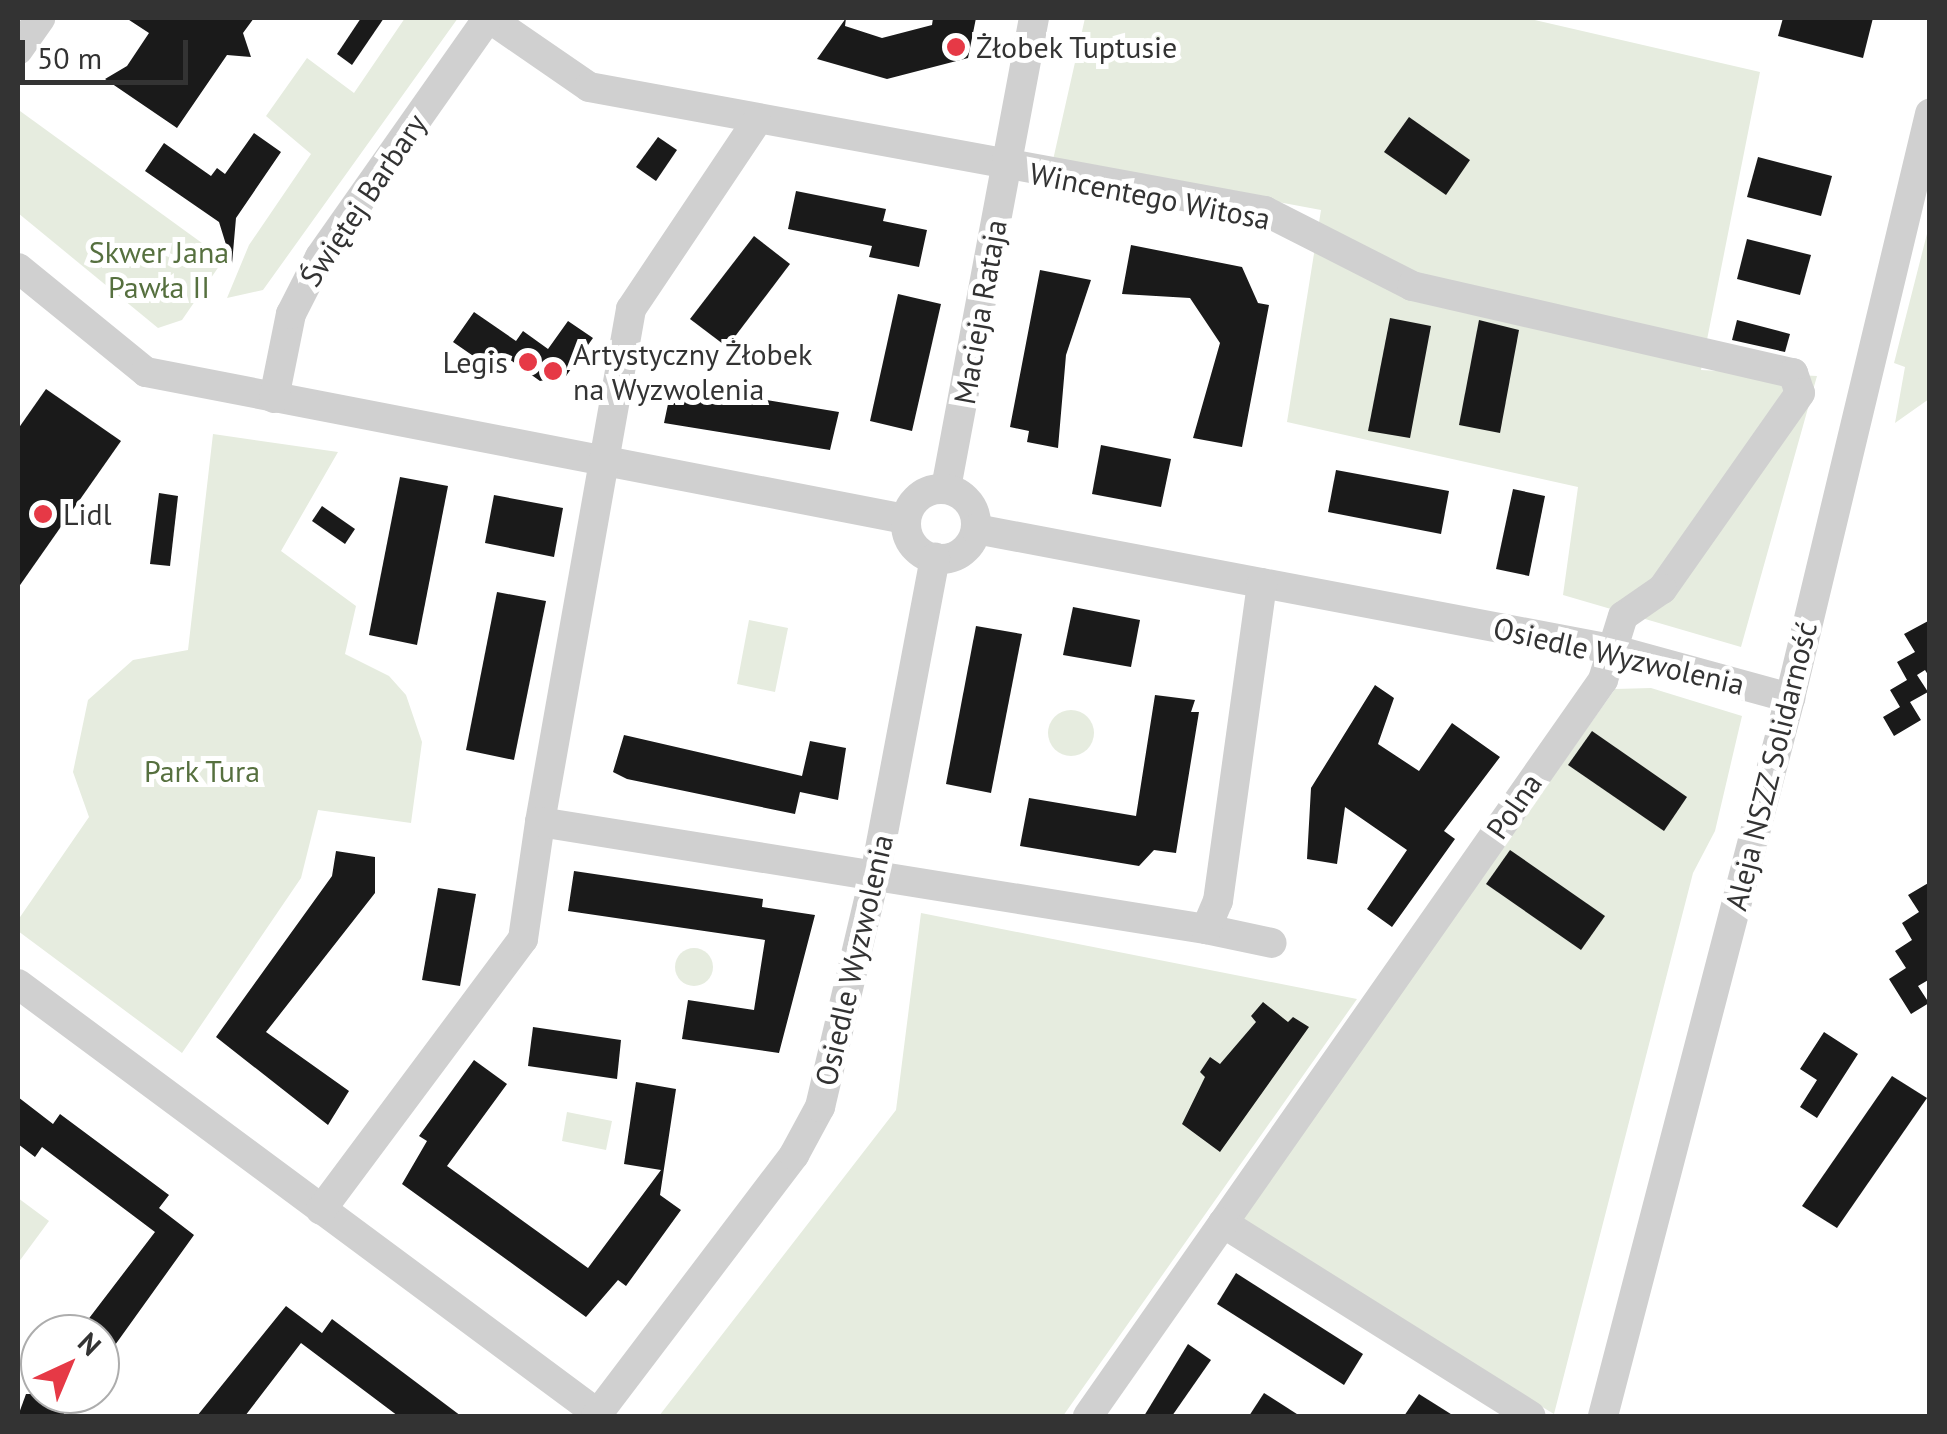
<!DOCTYPE html>
<meta charset="utf-8">
<style>
body{margin:0}
#map{position:relative;width:1947px;height:1434px;overflow:hidden;background:#fff;font-family:"PT Sans",sans-serif}
div>[style]{position:absolute}
.green>*{inset:0;background:#e6ecdf}
.round{border-radius:50%}
.building>*{inset:0;background:#1a1a1a}
.minor>*{height:30px;margin:-15px;padding:0 15px;transform-origin:15px;border-radius:15px;background:#d0d0d0}
.minor>.ring{margin:-15px;padding:0;box-sizing:content-box;background:none;border:30px solid #d0d0d0;border-radius:50%}
.dots>*{width:28px;height:28px;translate:-50% -50%;box-sizing:border-box;border:5px solid #fff;border-radius:50%}
span{translate:-50% -50%;white-space:nowrap;text-align:center;line-height:1.15;-webkit-text-stroke:10px #fff;paint-order:stroke}
.poi-label{font-size:30px;color:#333}
.left{translate:0 -50%;text-align:left}
.right{translate:-100% -50%;text-align:right}
.street-label{font-size:30px;color:#333}
.park-label{font-size:30px;color:#56703f}
.frame{position:absolute;inset:0;border:20px solid #333;pointer-events:none}
.north{position:absolute;left:20px;top:1314px;width:100px;height:100px;box-sizing:border-box;background:#fff;border:2px solid #adadad;border-radius:50%;rotate:44deg;font-size:28px;font-weight:700;line-height:40px;text-align:center;color:#333}
.north::after{content:'';display:block;margin:auto;width:35px;height:45px;background:#e63946;clip-path:polygon(50% 0,100% 100%,50% 72%,0 100%)}
.scale{position:absolute;left:20px;top:40px;width:168px;height:45px;box-sizing:border-box;border:5px solid #333;border-top:0;padding-left:12px;font-size:30px;line-height:35px;white-space:nowrap;color:#333;-webkit-text-stroke:8px #fff;paint-order:stroke}
</style>
<div id="map">
<div class="green">
<div style="clip-path:polygon(405px 18px,458px 18px,263px 290px,227px 298px,249px 245px,311px 154px,266px 116px,307px 58px,354px 93px)"></div>
<div style="clip-path:polygon(1085px 18px,1526px 18px,1760px 72px,1701px 370px,1817px 376px,1741px 647px,1563px 595px,1578px 487px,1287px 422px,1321px 210px,1053px 160px)"></div>
<div style="clip-path:polygon(20px 111px,224px 259px,182px 320px,158px 328px,18px 213px)"></div>
<div style="clip-path:polygon(1929px 226px,1929px 399px,1895px 423px,1905px 367px,1894px 363px)"></div>
<div style="clip-path:polygon(213px 434px,338px 452px,281px 551px,356px 606px,345px 654px,389px 676px,406px 695px,422px 742px,411px 823px,318px 810px,301px 878px,182px 1053px,18px 931px,18px 920px,89px 817px,73px 772px,88px 700px,133px 660px,188px 650px)"></div>
<div style="clip-path:polygon(749px 620px,788px 628px,775px 692px,737px 684px)"></div>
<div style="clip-path:polygon(1651px 688px,1742px 716px,1715px 831px,1693px 873px,1554px 1414px,1236px 1224px,1615px 689px)"></div>
<div class="round" style="left:1048px;top:710px;width:46px;height:46px"></div>
<div style="clip-path:polygon(921px 913px,1357px 999px,1063px 1416px,659px 1416px,896px 1110px)"></div>
<div class="round" style="left:675px;top:948px;width:38px;height:38px"></div>
<div style="clip-path:polygon(567px 1112px,612px 1121px,606px 1150px,562px 1141px)"></div>
<div style="clip-path:polygon(18px 1198px,49px 1221px,18px 1263px)"></div>
</div>
<div class="building">
<div style="clip-path:polygon(126px 18px,254px 18px,243px 33px,251px 57px,227px 55px,177px 128px,105px 79px,127px 66px,149px 33px)"></div>
<div style="clip-path:polygon(361px 18px,384px 18px,352px 65px,337px 54px)"></div>
<div style="clip-path:polygon(846px 18px,845px 26px,882px 38px,932px 25px,933px 18px,976px 18px,968px 58px,887px 79px,817px 59px)"></div>
<div style="clip-path:polygon(1783px 18px,1873px 18px,1863px 58px,1778px 36px)"></div>
<div style="clip-path:polygon(1409px 117px,1470px 160px,1446px 195px,1384px 152px)"></div>
<div style="clip-path:polygon(254px 133px,281px 152px,236px 218px,232px 264px,219px 222px,145px 171px,164px 143px,211px 176px,217px 168px,225px 174px)"></div>
<div style="clip-path:polygon(658px 137px,677px 150px,656px 181px,636px 167px)"></div>
<div style="clip-path:polygon(1758px 157px,1832px 176px,1821px 216px,1747px 197px)"></div>
<div style="clip-path:polygon(796px 191px,886px 209px,883px 221px,927px 230px,919px 267px,869px 257px,872px 246px,788px 229px)"></div>
<div style="clip-path:polygon(754px 236px,790px 264px,727px 347px,690px 319px)"></div>
<div style="clip-path:polygon(1747px 239px,1811px 255px,1800px 295px,1737px 279px)"></div>
<div style="clip-path:polygon(1131px 245px,1242px 267px,1258px 303px,1269px 305px,1242px 447px,1193px 438px,1220px 343px,1190px 298px,1122px 294px)"></div>
<div style="clip-path:polygon(1040px 270px,1091px 280px,1066px 355px,1058px 448px,1027px 442px,1029px 431px,1010px 427px)"></div>
<div style="clip-path:polygon(898px 294px,941px 304px,912px 431px,870px 421px)"></div>
<div style="clip-path:polygon(474px 312px,516px 341px,523px 331px,548px 349px,568px 321px,593px 338px,566px 376px,540px 381px,505px 356px,495px 371px,453px 342px)"></div>
<div style="clip-path:polygon(1390px 318px,1431px 326px,1410px 438px,1368px 431px)"></div>
<div style="clip-path:polygon(1479px 320px,1519px 330px,1500px 433px,1459px 425px)"></div>
<div style="clip-path:polygon(1737px 320px,1790px 334px,1785px 352px,1732px 340px)"></div>
<div style="clip-path:polygon(672px 385px,754px 404px,755px 398px,839px 412px,830px 450px,664px 423px)"></div>
<div style="clip-path:polygon(46px 389px,121px 441px,18px 588px,18px 429px)"></div>
<div style="clip-path:polygon(1101px 445px,1171px 459px,1161px 507px,1092px 494px)"></div>
<div style="clip-path:polygon(1336px 470px,1449px 491px,1441px 534px,1328px 512px)"></div>
<div style="clip-path:polygon(400px 477px,448px 486px,417px 645px,369px 635px)"></div>
<div style="clip-path:polygon(1513px 489px,1545px 496px,1529px 576px,1496px 569px)"></div>
<div style="clip-path:polygon(159px 493px,178px 496px,170px 566px,150px 564px)"></div>
<div style="clip-path:polygon(494px 495px,563px 508px,554px 557px,485px 543px)"></div>
<div style="clip-path:polygon(322px 506px,355px 529px,345px 544px,312px 521px)"></div>
<div style="clip-path:polygon(497px 592px,546px 601px,514px 760px,466px 750px)"></div>
<div style="clip-path:polygon(1073px 607px,1140px 620px,1131px 667px,1063px 655px)"></div>
<div style="clip-path:polygon(1930px 620px,1930px 678px,1925px 670px,1917px 675px,1928px 692px,1910px 702px,1921px 720px,1894px 736px,1883px 717px,1900px 707px,1890px 690px,1907px 680px,1897px 662px,1915px 652px,1904px 634px)"></div>
<div style="clip-path:polygon(976px 626px,1022px 634px,991px 793px,946px 784px)"></div>
<div style="clip-path:polygon(1375px 685px,1394px 698px,1378px 744px,1419px 771px,1452px 723px,1500px 757px,1444px 831px,1455px 839px,1392px 927px,1367px 909px,1407px 850px,1345px 807px,1337px 864px,1307px 859px,1311px 788px)"></div>
<div style="clip-path:polygon(1155px 695px,1195px 700px,1191px 712px,1199px 712px,1176px 853px,1154px 850px,1139px 866px,1020px 846px,1029px 798px,1136px 816px)"></div>
<div style="clip-path:polygon(1592px 731px,1687px 797px,1664px 831px,1568px 765px)"></div>
<div style="clip-path:polygon(624px 735px,802px 776px,810px 741px,846px 748px,838px 800px,800px 792px,795px 814px,627px 779px,613px 772px)"></div>
<div style="clip-path:polygon(1510px 850px,1605px 916px,1581px 950px,1486px 884px)"></div>
<div style="clip-path:polygon(336px 851px,375px 857px,375px 893px,266px 1032px,349px 1091px,328px 1125px,216px 1037px,332px 876px)"></div>
<div style="clip-path:polygon(574px 871px,763px 899px,762px 907px,815px 915px,779px 1053px,682px 1039px,688px 1000px,754px 1010px,765px 940px,568px 911px)"></div>
<div style="clip-path:polygon(1930px 882px,1930px 979px,1918px 986px,1929px 1003px,1911px 1014px,1889px 979px,1906px 968px,1895px 951px,1912px 940px,1902px 923px,1919px 912px,1908px 895px)"></div>
<div style="clip-path:polygon(438px 888px,476px 894px,460px 986px,422px 980px)"></div>
<div style="clip-path:polygon(1263px 1002px,1288px 1022px,1293px 1017px,1309px 1027px,1220px 1152px,1182px 1124px,1205px 1077px,1200px 1072px,1210px 1057px,1220px 1064px,1256px 1022px,1251px 1016px)"></div>
<div style="clip-path:polygon(533px 1027px,621px 1040px,617px 1079px,528px 1066px)"></div>
<div style="clip-path:polygon(1824px 1032px,1858px 1054px,1817px 1118px,1800px 1107px,1817px 1080px,1800px 1069px)"></div>
<div style="clip-path:polygon(474px 1060px,507px 1084px,447px 1166px,588px 1268px,661px 1170px,624px 1164px,636px 1082px,676px 1089px,660px 1195px,681px 1210px,626px 1286px,618px 1280px,586px 1317px,402px 1184px,427px 1141px,419px 1136px)"></div>
<div style="clip-path:polygon(1892px 1076px,1927px 1098px,1837px 1228px,1802px 1206px)"></div>
<div style="clip-path:polygon(18px 1097px,53px 1124px,60px 1114px,169px 1195px,159px 1208px,194px 1235px,100px 1366px,100px 1334px,77px 1334px,155px 1232px,42px 1147px,35px 1157px,18px 1144px)"></div>
<div style="clip-path:polygon(1236px 1273px,1363px 1354px,1344px 1385px,1217px 1304px)"></div>
<div style="clip-path:polygon(286px 1306px,322px 1333px,332px 1319px,461px 1416px,398px 1416px,301px 1343px,245px 1416px,197px 1416px)"></div>
<div style="clip-path:polygon(1188px 1344px,1211px 1360px,1172px 1416px,1144px 1416px)"></div>
<div style="clip-path:polygon(1264px 1393px,1300px 1416px,1249px 1416px)"></div>
<div style="clip-path:polygon(26px 1394px,79px 1394px,62px 1416px,18px 1416px)"></div>
<div style="clip-path:polygon(1419px 1394px,1454px 1416px,1404px 1416px)"></div>
</div>
<div class="minor">
<div style="left:489px;top:18px;width:121px;rotate:34.6deg"></div>
<div style="left:589px;top:87px;width:687px;rotate:10.39deg"></div>
<div style="left:1265px;top:211px;width:165px;rotate:27deg"></div>
<div style="left:1412px;top:286px;width:391px;rotate:12.9deg"></div>
<div style="left:1793px;top:373px;width:21px;rotate:71deg"></div>
<div style="left:1800px;top:393px;width:240px;rotate:125.1deg"></div>
<div style="left:1662px;top:589px;width:47px;rotate:145.3deg"></div>
<div style="left:1623px;top:616px;width:67px;rotate:107.4deg"></div>
<div style="left:1603px;top:680px;width:663px;rotate:124.98deg"></div>
<div style="left:1223px;top:1223px;width:363px;rotate:32.1deg"></div>
<div style="left:18px;top:50px;width:39px;rotate:-55deg"></div>
<div style="left:18px;top:268px;width:165px;rotate:39.1deg"></div>
<div style="left:146px;top:372px;width:773px;rotate:10.96deg"></div>
<div style="left:274px;top:398px;width:86px;rotate:-78.6deg"></div>
<div style="left:291px;top:314px;width:64px;rotate:-63deg"></div>
<div style="left:320px;top:257px;width:292px;rotate:-54.9deg"></div>
<div style="left:946px;top:488px;width:478px;rotate:-79.4deg"></div>
<div class="ring" style="left:906px;top:489px;width:40px;height:40px"></div>
<div style="left:976px;top:529px;width:646px;rotate:10.7deg"></div>
<div style="left:1611px;top:649px;width:186px;rotate:15.3deg"></div>
<div style="left:540px;top:822px;width:521px;rotate:-79.94deg"></div>
<div style="left:631px;top:309px;width:225px;rotate:-56.2deg"></div>
<div style="left:1206px;top:929px;width:67px;rotate:12deg"></div>
<div style="left:18px;top:984px;width:722px;rotate:36.55deg"></div>
<div style="left:321px;top:1210px;width:338px;rotate:-53.3deg"></div>
<div style="left:523px;top:939px;width:118px;rotate:-81.7deg"></div>
<div style="left:540px;top:822px;width:675px;rotate:9.13deg"></div>
<div style="left:1206px;top:929px;width:30px;rotate:-67deg"></div>
<div style="left:1218px;top:901px;width:321px;rotate:-82.1deg"></div>
<div style="left:596px;top:1416px;width:328px;rotate:-52.8deg"></div>
<div style="left:794px;top:1155px;width:55px;rotate:-61.6deg"></div>
<div style="left:820px;top:1107px;width:244px;rotate:-76.7deg"></div>
<div style="left:876px;top:870px;width:318px;rotate:-79.3deg"></div>
<div style="left:1088px;top:1416px;width:236px;rotate:-55deg"></div>
<div style="left:1603px;top:1416px;width:742px;rotate:-75.4deg"></div>
<div style="left:1790px;top:698px;width:601px;rotate:-76.52deg"></div>
</div>
<div class="dots">
<div style="left:956px;top:47px;background:#e63946"></div>
<div style="left:528px;top:362px;background:#e63946"></div>
<div style="left:553px;top:371px;background:#e63946"></div>
<div style="left:43px;top:514px;background:#e63946"></div>
</div>
<div class="poi-label">
<span class="left" style="left:976px;top:47px">Żłobek Tuptusie</span>
<span class="left" style="left:573px;top:371px">Artystyczny Żłobek<br>na Wyzwolenia</span>
<span class="right" style="left:508px;top:362px">Legis</span>
<span class="left" style="left:63px;top:514px">Lidl</span>
</div>
<div class="street-label">
<span style="left:1150px;top:196px;rotate:11deg">Wincentego Witosa</span>
<span style="left:363px;top:200px;rotate:-56deg">Świętej Barbary</span>
<span style="left:980px;top:312px;rotate:-80deg">Macieja Rataja</span>
<span style="left:1619px;top:656px;rotate:13deg">Osiedle Wyzwolenia</span>
<span style="left:1771px;top:766px;rotate:-76deg">Aleja NSZZ Solidarność</span>
<span style="left:1514px;top:806px;rotate:-55deg">Polna</span>
<span style="left:854px;top:960px;rotate:-77deg">Osiedle Wyzwolenia</span>
</div>
<div class="park-label">
<span style="left:159px;top:269px">Skwer Jana<br>Pawła II</span>
<span style="left:202px;top:771px">Park Tura</span>
</div>
<div class="frame"></div>
<div class="north">N</div>
<div class="scale">50 m</div>
</div>
